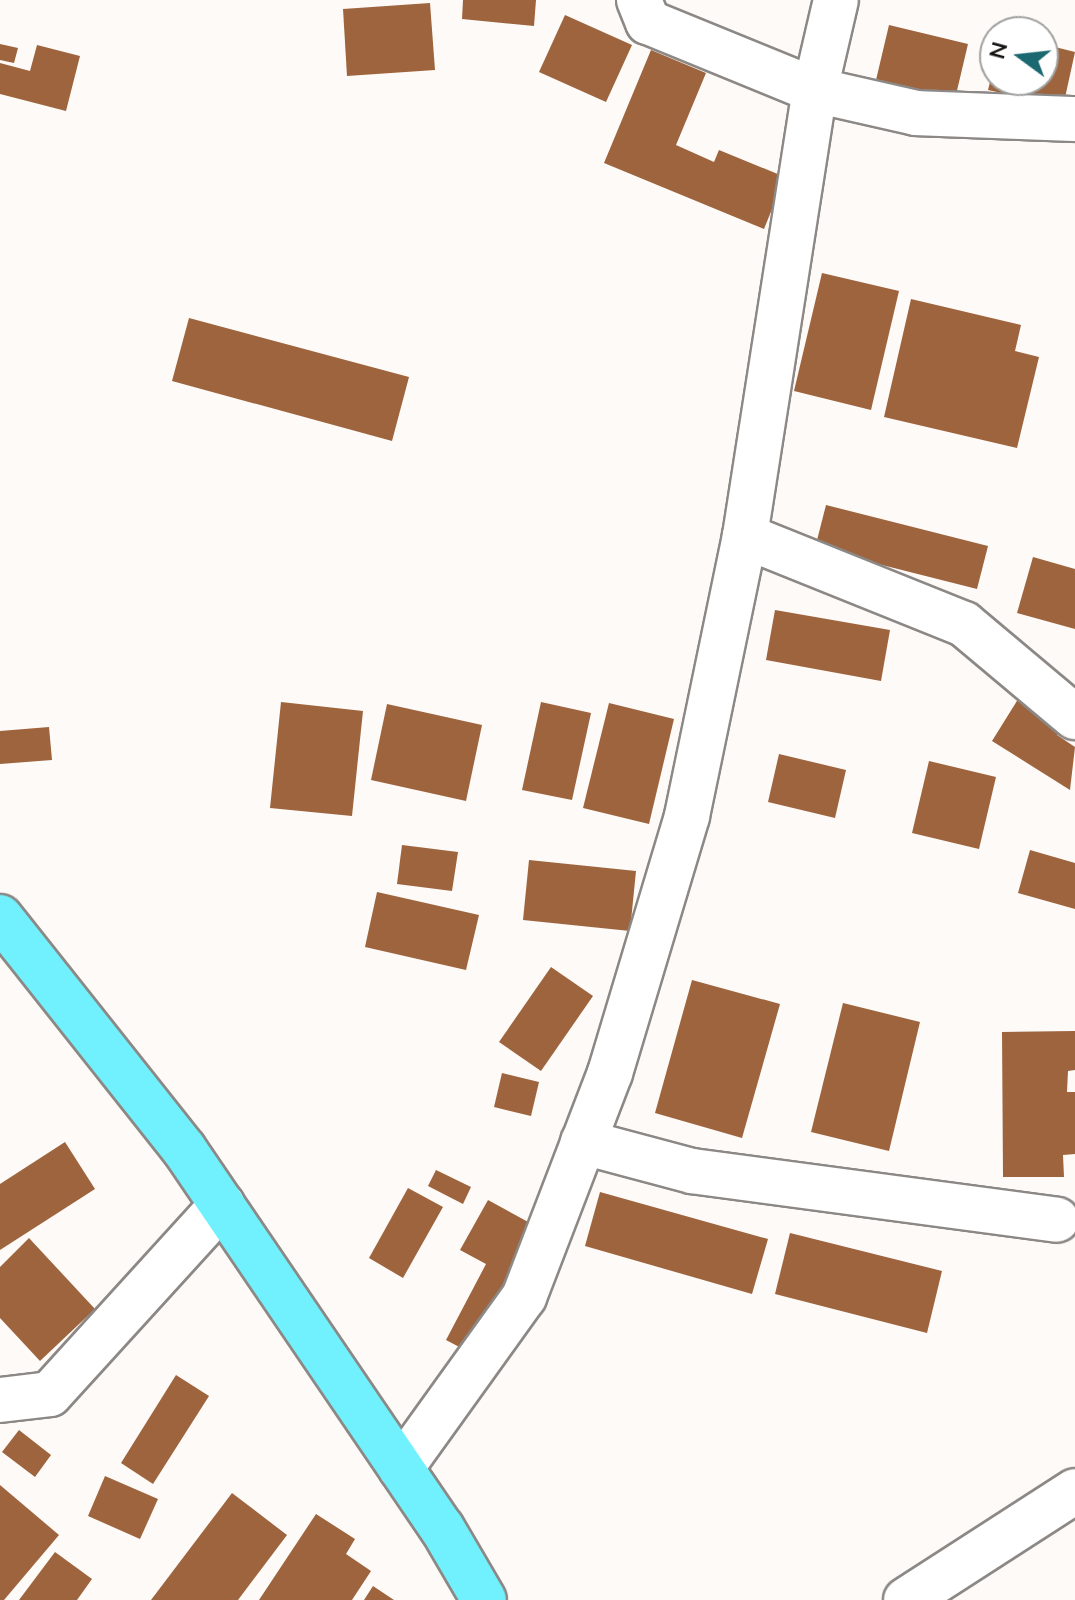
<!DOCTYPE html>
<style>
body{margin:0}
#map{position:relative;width:1075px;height:1600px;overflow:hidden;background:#fefaf7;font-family:Mulish,sans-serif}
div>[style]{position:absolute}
.building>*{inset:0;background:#9d643e}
.roads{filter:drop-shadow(2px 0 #8c8885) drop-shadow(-2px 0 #8c8885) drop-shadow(0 2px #8c8885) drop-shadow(0 -2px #8c8885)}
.minor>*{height:44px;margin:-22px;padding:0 22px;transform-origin:22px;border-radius:22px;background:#fff}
.major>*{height:44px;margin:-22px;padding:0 22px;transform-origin:22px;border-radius:22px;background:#71f1fd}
span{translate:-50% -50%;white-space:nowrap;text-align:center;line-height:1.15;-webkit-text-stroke:6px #fff;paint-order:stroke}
.north{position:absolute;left:979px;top:16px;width:80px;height:80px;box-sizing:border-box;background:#fff;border:2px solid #a1a1a0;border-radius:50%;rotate:285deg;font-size:22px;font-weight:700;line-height:32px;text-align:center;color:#151312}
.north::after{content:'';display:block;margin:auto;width:28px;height:36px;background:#1c6870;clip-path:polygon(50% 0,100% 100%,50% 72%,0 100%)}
</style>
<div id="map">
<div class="building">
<div style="clip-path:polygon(463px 0,536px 0,534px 26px,462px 19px)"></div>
<div style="clip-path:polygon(430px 3px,435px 70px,347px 76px,343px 9px)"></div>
<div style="clip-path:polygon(565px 15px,632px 45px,606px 102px,539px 72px)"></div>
<div style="clip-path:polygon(889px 25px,968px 44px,955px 99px,876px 80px)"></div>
<div style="clip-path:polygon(0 44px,18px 48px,14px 63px,0 60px)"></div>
<div style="clip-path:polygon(1043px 44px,1075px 52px,1063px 107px,988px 90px,994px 66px,995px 80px,1043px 80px)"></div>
<div style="clip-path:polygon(37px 45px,80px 56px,66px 111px,0 94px,0 63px,30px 71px)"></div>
<div style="clip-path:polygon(651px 50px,706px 73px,676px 145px,714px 162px,719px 150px,785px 177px,764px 229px,604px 163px)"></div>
<div style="clip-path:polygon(822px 273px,899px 291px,871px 410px,794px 391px)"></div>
<div style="clip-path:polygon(911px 299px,1021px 325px,1015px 351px,1039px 357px,1017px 448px,884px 417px)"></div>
<div style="clip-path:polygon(189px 318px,409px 377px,392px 441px,172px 381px)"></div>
<div style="clip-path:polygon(826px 505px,988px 546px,977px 589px,815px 548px)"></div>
<div style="clip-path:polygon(1033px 557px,1075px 569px,1075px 629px,1017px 613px)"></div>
<div style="clip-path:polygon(775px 610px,890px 630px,881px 681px,766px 660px)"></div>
<div style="clip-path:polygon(1020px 696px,1064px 724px,1057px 735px,1075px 747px,1070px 790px,992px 741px)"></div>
<div style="clip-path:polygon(281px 702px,363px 711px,352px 816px,270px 808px)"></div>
<div style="clip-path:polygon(541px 702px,591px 713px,572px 800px,522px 790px)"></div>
<div style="clip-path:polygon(609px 703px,674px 719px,649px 824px,583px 808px)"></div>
<div style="clip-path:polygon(387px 704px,482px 725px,466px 801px,371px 780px)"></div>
<div style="clip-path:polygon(49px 727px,52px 760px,0 764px,0 731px)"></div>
<div style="clip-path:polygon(779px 754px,846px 770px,835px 818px,768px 802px)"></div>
<div style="clip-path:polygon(929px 761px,996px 777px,979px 849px,912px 833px)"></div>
<div style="clip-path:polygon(402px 845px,458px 852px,452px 891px,397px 884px)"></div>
<div style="clip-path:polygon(1030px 850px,1075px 863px,1075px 909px,1018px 893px)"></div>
<div style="clip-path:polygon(529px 860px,636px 871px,630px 931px,523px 920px)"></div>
<div style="clip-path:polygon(377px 892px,479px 915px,466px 970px,365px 947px)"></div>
<div style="clip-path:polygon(551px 967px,593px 996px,541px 1071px,499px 1042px)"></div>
<div style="clip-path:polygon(692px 980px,780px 1004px,742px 1138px,655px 1113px)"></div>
<div style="clip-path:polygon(843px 1003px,920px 1022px,889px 1151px,811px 1132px)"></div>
<div style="clip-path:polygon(1075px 1031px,1075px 1070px,1068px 1071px,1067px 1092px,1075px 1092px,1075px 1154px,1063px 1155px,1064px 1177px,1003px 1177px,1002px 1032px)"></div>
<div style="clip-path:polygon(502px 1073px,539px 1082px,531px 1116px,494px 1107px)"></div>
<div style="clip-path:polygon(65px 1142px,95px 1189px,0 1250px,0 1184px)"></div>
<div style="clip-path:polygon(436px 1170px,471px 1187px,463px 1204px,428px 1186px)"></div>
<div style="clip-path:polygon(408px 1188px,443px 1207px,403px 1278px,369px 1258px)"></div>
<div style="clip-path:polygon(600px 1192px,768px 1239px,752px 1294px,585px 1246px)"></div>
<div style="clip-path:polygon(488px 1200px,552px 1235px,484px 1360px,446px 1340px,486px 1264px,460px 1250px)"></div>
<div style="clip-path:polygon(790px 1233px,942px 1271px,927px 1333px,775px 1294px)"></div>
<div style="clip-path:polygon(29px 1238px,95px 1309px,40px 1361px,0 1318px,0 1267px)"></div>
<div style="clip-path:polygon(176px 1375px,209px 1396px,153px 1484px,121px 1463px)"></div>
<div style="clip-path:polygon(19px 1430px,51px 1455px,35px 1477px,2px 1452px)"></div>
<div style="clip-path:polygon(105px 1476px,158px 1499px,140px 1539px,88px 1516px)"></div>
<div style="clip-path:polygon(0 1485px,59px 1535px,4px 1600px,0 1600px)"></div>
<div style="clip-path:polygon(232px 1493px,287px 1535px,238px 1600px,151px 1600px)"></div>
<div style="clip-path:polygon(316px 1514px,355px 1539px,346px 1554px,371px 1571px,352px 1600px,259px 1600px)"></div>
<div style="clip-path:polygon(55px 1552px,92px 1579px,77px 1600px,19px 1600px)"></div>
<div style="clip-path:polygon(373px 1586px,394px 1600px,364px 1600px)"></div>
</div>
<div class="roads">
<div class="minor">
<div style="left:639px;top:0;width:24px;rotate:68deg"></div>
<div style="left:648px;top:22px;width:180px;rotate:22.2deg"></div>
<div style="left:815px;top:90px;width:104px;rotate:12.8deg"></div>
<div style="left:916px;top:113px;width:159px;rotate:2.2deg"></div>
<div style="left:745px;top:536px;width:236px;rotate:21.9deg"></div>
<div style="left:964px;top:624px;width:145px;rotate:40deg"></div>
<div style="left:583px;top:1142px;width:113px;rotate:14.9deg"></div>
<div style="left:692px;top:1171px;width:368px;rotate:7.6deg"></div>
<div style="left:0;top:1400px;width:50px;rotate:-6.8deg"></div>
<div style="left:50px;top:1394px;width:256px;rotate:-47.7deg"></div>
<div style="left:401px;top:1468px;width:211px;rotate:-54.3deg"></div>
<div style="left:524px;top:1297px;width:240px;rotate:-69deg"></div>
<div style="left:610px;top:1073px;width:268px;rotate:-73.3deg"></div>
<div style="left:687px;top:816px;width:286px;rotate:-78.3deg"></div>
<div style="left:745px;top:536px;width:451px;rotate:-81.1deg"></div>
<div style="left:815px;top:90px;width:92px;rotate:-76.9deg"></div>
<div style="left:906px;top:1600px;width:201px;rotate:-32.8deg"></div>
</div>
<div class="major">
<div style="left:0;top:917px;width:296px;rotate:51.6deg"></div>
<div style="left:184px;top:1149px;width:458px;rotate:55.8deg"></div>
<div style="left:442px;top:1528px;width:83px;rotate:59.7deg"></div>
</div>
</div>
<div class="north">N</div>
</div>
